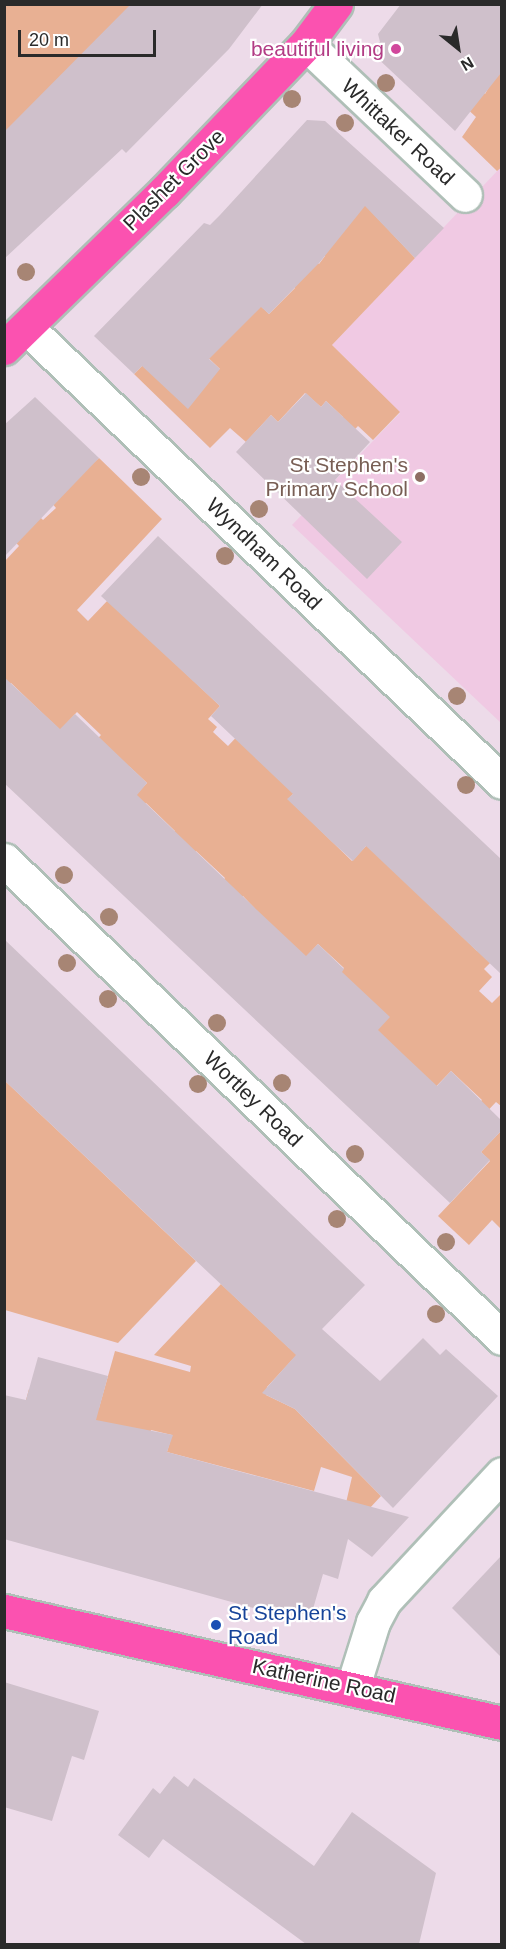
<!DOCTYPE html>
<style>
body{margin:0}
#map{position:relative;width:506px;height:1949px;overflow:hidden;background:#eddbe9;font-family:Arial,sans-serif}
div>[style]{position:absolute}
.education>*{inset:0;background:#f0c9e3}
.green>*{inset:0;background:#e8b093}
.building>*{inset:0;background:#cfc0cb}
.roads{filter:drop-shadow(2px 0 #afbfb7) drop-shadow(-2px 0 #afbfb7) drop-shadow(0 2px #afbfb7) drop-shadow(0 -2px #afbfb7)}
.minor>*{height:33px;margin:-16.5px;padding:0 16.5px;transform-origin:16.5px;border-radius:16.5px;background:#fff}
.major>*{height:33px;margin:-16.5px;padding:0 16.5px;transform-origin:16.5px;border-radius:16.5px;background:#fb52b0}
.trees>*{width:18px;height:18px;margin:-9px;border-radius:50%;background:#a78574}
.dots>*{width:16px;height:16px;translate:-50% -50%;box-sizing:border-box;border:3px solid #fff;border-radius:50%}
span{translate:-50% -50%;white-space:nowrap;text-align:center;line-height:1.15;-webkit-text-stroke:4.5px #fff;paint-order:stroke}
.hotel-label{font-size:21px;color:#b23c85}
.right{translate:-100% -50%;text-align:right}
.street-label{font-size:21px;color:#2a2a2a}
.education-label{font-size:21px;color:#785e54}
.transit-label{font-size:21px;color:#164399}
.left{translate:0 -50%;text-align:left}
.frame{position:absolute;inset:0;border:6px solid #2a2a2a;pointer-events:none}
.north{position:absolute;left:428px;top:18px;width:60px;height:60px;-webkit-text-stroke:4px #fff;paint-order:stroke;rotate:150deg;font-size:16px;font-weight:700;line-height:24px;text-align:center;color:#2a2a2a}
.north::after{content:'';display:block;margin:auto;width:21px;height:27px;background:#2a2a2a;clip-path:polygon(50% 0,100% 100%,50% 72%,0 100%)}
.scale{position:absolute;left:18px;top:30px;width:138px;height:27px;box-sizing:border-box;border:3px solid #2a2a2a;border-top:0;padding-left:8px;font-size:18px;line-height:21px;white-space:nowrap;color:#2a2a2a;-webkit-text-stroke:4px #fff;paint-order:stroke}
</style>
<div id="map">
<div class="education">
<div style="clip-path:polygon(501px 167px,501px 723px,292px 525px,400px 413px,332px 345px)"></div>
</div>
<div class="green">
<div style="clip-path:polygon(4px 5px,131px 5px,5px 156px)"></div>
<div style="clip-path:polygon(501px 66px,502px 167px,497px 171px,462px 137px,476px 117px,463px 105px,469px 80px,485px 94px)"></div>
<div style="clip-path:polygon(335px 173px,415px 258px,332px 345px,400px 412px,373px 440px,358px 426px,323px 463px,343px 417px,326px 401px,321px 407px,305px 393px,278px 422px,271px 415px,246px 442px,230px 428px,210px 448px,134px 374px,142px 366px,220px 369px,180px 331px,231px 278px,269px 314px,295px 288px,279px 227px,319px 264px,325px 256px,317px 249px)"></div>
<div style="clip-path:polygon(99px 458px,162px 519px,77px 610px,88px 621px,108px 600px,220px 706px,208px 719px,217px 727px,213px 732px,228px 746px,262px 710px,297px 790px,288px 799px,352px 861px,367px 845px,477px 951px,499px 954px,484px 969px,492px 977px,479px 991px,492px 1003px,501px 994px,501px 1106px,496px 1102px,459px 1141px,451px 1133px,482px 1100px,451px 1071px,421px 1102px,315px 1000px,344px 968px,318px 944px,303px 960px,243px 896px,225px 914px,221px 883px,225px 878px,196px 851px,178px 869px,158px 850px,175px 831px,146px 803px,119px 813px,147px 783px,130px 767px,88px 749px,101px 735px,77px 712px,60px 730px,11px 683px,5px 689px,4px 562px,19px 546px,5px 531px,37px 514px,43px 520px,56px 508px,50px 501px)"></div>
<div style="clip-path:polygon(4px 1080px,196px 1261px,118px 1343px,5px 1310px)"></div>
<div style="clip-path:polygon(501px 1131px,501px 1229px,492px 1220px,469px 1245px,438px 1216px,490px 1161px,481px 1152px)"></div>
<div style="clip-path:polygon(221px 1284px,289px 1348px,304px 1347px,267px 1387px,266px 1395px,295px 1409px,381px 1496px,345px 1535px,339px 1533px,352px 1477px,321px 1467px,314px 1491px,167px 1452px,172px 1435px,151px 1430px,146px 1449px,26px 1400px,29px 1389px,99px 1408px,115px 1351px,190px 1372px,191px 1366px,154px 1355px)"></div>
</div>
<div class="building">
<div style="clip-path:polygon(131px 4px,263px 4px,229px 49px,126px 153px,122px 149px,4px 259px,4px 132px)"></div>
<div style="clip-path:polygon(401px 4px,501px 4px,501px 73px,455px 131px,372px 53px,380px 42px,378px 34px)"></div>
<div style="clip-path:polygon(307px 120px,325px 121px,444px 228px,415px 258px,365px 206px,320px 262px,269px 314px,261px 307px,209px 359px,220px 369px,188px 409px,142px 366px,134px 374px,94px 336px,204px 223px,210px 225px,220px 215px)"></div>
<div style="clip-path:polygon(306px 393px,321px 407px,326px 401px,370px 442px,335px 480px,402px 542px,367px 579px,236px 452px,271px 415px,278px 422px)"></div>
<div style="clip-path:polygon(35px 397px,99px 458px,4px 557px,4px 425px)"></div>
<div style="clip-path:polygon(158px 536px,501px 859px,501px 974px,366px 846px,353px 861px,332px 842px,287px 799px,293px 794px,211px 716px,220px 706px,101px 596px)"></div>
<div style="clip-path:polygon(4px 677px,60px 729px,75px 714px,147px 783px,137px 795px,257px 910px,306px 956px,318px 944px,344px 969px,342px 972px,390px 1017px,378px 1030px,403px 1054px,437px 1086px,451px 1071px,501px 1120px,501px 1131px,481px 1152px,490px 1160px,450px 1203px,4px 783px)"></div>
<div style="clip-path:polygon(4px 939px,365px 1285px,322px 1329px,380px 1381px,423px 1338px,440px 1355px,446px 1349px,498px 1396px,393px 1508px,295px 1409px,262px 1393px,296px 1355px,4px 1080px)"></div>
<div style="clip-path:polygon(38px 1357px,108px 1376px,96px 1420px,173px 1435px,167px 1452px,409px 1517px,372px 1557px,348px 1539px,338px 1579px,323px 1574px,311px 1616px,283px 1609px,282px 1616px,4px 1539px,4px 1395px,26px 1400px)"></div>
<div style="clip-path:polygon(501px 1556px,501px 1657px,452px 1608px)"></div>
<div style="clip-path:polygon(4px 1682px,99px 1711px,84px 1760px,72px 1756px,52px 1821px,4px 1807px)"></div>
<div style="clip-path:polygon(174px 1776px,188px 1787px,194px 1778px,314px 1866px,352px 1812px,436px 1873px,419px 1944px,306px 1944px,163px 1839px,149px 1858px,118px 1835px,153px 1788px,160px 1794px)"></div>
</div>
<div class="roads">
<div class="minor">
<div style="left:306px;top:44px;width:219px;rotate:43.5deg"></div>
<div style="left:26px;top:327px;width:658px;rotate:43.71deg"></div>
<div style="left:4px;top:860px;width:690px;rotate:43.83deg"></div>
<div style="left:353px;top:1686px;width:67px;rotate:-72.6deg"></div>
<div style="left:373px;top:1622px;width:24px;rotate:-62deg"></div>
<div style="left:384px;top:1601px;width:173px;rotate:-47.1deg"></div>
</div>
<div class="major">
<div style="left:4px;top:348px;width:223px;rotate:-44.3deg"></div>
<div style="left:164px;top:192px;width:205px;rotate:-46.2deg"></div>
<div style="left:306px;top:44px;width:50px;rotate:-53.1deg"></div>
<div style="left:4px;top:1611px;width:510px;rotate:12.67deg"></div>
</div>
</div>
<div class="trees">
<div style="left:386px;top:83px"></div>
<div style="left:292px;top:99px"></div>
<div style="left:345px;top:123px"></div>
<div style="left:26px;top:272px"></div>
<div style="left:141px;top:477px"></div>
<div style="left:259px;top:509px"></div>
<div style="left:225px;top:556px"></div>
<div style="left:457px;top:696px"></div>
<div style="left:466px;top:785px"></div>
<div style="left:64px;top:875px"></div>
<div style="left:109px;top:917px"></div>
<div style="left:67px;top:963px"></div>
<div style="left:108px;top:999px"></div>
<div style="left:217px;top:1023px"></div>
<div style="left:282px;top:1083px"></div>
<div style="left:198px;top:1084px"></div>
<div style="left:355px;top:1154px"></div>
<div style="left:337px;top:1219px"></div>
<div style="left:446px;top:1242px"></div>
<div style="left:436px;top:1314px"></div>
</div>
<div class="dots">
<div style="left:396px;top:49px;background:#d1479c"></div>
<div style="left:420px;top:477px;background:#8d6e63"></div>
<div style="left:216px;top:1625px;background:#1a4fb4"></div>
</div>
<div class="hotel-label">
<span class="right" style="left:384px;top:49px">beautiful living</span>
</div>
<div class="street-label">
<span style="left:398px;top:132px;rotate:43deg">Whittaker Road</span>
<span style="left:174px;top:180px;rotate:-45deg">Plashet Grove</span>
<span style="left:264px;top:554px;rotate:44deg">Wyndham Road</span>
<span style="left:253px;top:1099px;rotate:44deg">Wortley Road</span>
<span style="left:324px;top:1681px;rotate:12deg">Katherine Road</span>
</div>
<div class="education-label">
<span class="right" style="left:408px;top:477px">St Stephen's<br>Primary School</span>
</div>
<div class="transit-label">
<span class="left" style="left:228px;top:1625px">St Stephen's<br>Road</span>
</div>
<div class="frame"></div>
<div class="north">N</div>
<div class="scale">20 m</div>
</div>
